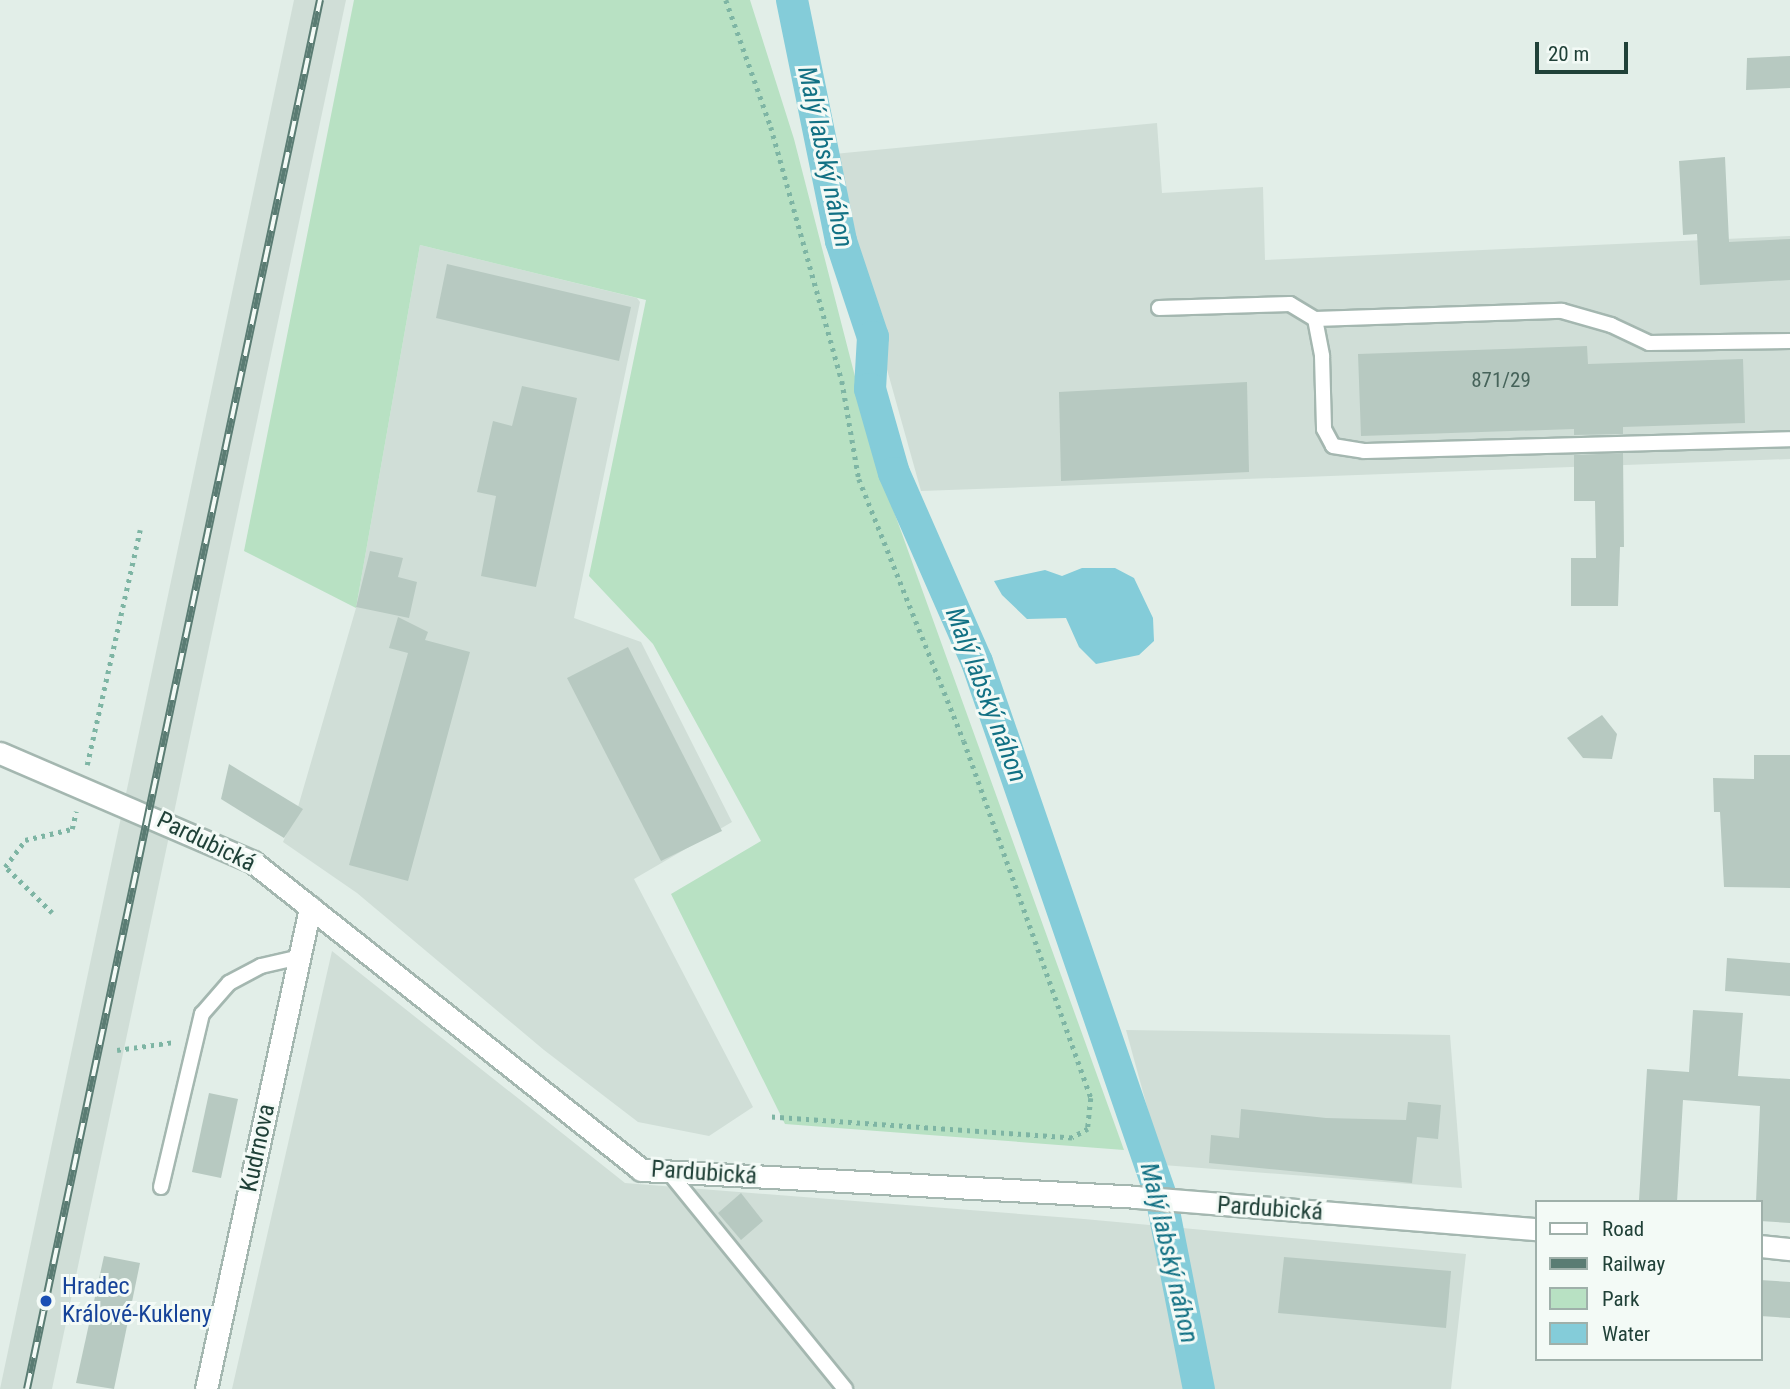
<!DOCTYPE html>
<meta charset="utf-8">
<style>
body{margin:0}
#map{position:relative;width:1790px;height:1389px;overflow:hidden;background:#e2eee8;font-family:"Roboto Condensed",sans-serif}
div>[style]{position:absolute}
.built>*{inset:0;background:#d0ded7}
.green>*{inset:0;background:#b8e1c3}
.water>*{inset:0;background:#84ccd9}
.canal>*{height:32px;margin:-16px;padding:0 16px;transform-origin:16px;border-radius:16px;background:#84ccd9}
.building>*{inset:0;background:#b7c9c1}
.path>*{height:4.5px;margin-top:-2.25px;transform-origin:0;background:repeating-linear-gradient(90deg,#7eb5a4 0 3.5px,transparent 0 8.5px)}
.roads{filter:drop-shadow(2px 0 #a4b7b0) drop-shadow(-2px 0 #a4b7b0) drop-shadow(0 2px #a4b7b0) drop-shadow(0 -2px #a4b7b0)}
.service>*{height:14px;margin:-7px;padding:0 7px;transform-origin:7px;border-radius:7px;background:#fff}
.minor>*{height:21px;margin:-10.5px;padding:0 10.5px;transform-origin:10.5px;border-radius:10.5px;background:#fff}
.rail>*{height:8px;margin-top:-4px;transform-origin:0;background:repeating-linear-gradient(90deg,#f3faf6 0 16px,#5a7c73 0 32px);box-sizing:border-box;border-block:2px solid #5a7c73}
.dots>*{width:19px;height:19px;translate:-50% -50%;box-sizing:border-box;border:4px solid #f3faf6;border-radius:50%}
span{translate:-50% -50%;white-space:nowrap;text-align:center;line-height:1.15;-webkit-text-stroke:6px #f3faf6;paint-order:stroke}
.number-label{font-size:21px;color:#46635a}
.number-label span{-webkit-text-stroke-width:0}
.street-label{font-size:24px;color:#204138}
.transit-label{font-size:24px;color:#164399}
.left{translate:0 -50%;text-align:left}
.water-label{font-size:26px;color:#127184;font-style:italic}
.legend{position:absolute;left:1535px;top:1200px;width:228px;height:161px;box-sizing:border-box;background:#f3faf6;border:2px solid #9fb0aa;margin:0;padding:9px 12px;list-style:none;font-size:21px;color:#204138}
.legend li{display:flex;align-items:center;gap:14px;height:35px}
.legend b{width:35px;border:2px solid #9fb0aa}
.scale{position:absolute;left:1535px;top:42px;width:93px;height:32px;box-sizing:border-box;border:4px solid #204138;border-top:0;padding-left:9px;font-size:21px;line-height:24px;white-space:nowrap;color:#204138;-webkit-text-stroke:5px #f3faf6;paint-order:stroke}
</style>
<div id="map">
<div class="built">
<div style="clip-path:polygon(294px 0,346px 0,52px 1389px,0 1389px)"></div>
<div style="clip-path:polygon(1157px 123px,1162px 193px,1263px 187px,1265px 260px,1790px 236px,1790px 459px,921px 491px,869px 305px,834px 154px)"></div>
<div style="clip-path:polygon(420px 245px,637px 298px,640px 302px,574px 618px,641px 642px,732px 822px,634px 879px,753px 1107px,709px 1136px,638px 1122px,544px 1050px,357px 893px,283px 842px,298px 807px,356px 608px)"></div>
<div style="clip-path:polygon(332px 951px,625px 1183px,1084px 1219px,1466px 1254px,1451px 1389px,232px 1389px)"></div>
<div style="clip-path:polygon(1126px 1030px,1450px 1035px,1462px 1188px,1163px 1165px)"></div>
</div>
<div class="green">
<div style="clip-path:polygon(354px 0,750px 0,794px 139px,879px 470px,1124px 1150px,785px 1124px,671px 894px,761px 841px,653px 644px,589px 576px,646px 300px,420px 245px,356px 608px,244px 551px)"></div>
</div>
<div class="water">
<div style="clip-path:polygon(1082px 568px,1115px 568px,1134px 578px,1153px 618px,1154px 641px,1139px 655px,1096px 664px,1079px 647px,1066px 618px,1027px 619px,1002px 595px,994px 581px,1045px 570px,1062px 576px)"></div>
</div>
<div class="canal">
<div style="left:792px;top:0;width:246px;rotate:78.5deg"></div>
<div style="left:841px;top:241px;width:101px;rotate:71.6deg"></div>
<div style="left:873px;top:337px;width:52px;rotate:93.3deg"></div>
<div style="left:870px;top:389px;width:87px;rotate:74.1deg"></div>
<div style="left:894px;top:473px;width:206px;rotate:66.3deg"></div>
<div style="left:977px;top:662px;width:565px;rotate:70.99deg"></div>
<div style="left:1161px;top:1196px;width:197px;rotate:78.9deg"></div>
</div>
<div class="building">
<div style="clip-path:polygon(1790px 56px,1790px 88px,1746px 90px,1747px 58px)"></div>
<div style="clip-path:polygon(1725px 157px,1729px 242px,1790px 239px,1790px 280px,1700px 285px,1697px 234px,1683px 235px,1679px 161px)"></div>
<div style="clip-path:polygon(447px 264px,631px 307px,619px 361px,436px 318px)"></div>
<div style="clip-path:polygon(1587px 346px,1588px 364px,1743px 359px,1745px 423px,1623px 427px,1623px 434px,1574px 435px,1574px 429px,1361px 436px,1358px 354px)"></div>
<div style="clip-path:polygon(1247px 382px,1249px 472px,1061px 481px,1059px 392px)"></div>
<div style="clip-path:polygon(522px 386px,577px 398px,536px 587px,481px 576px,496px 496px,477px 492px,493px 421px,512px 426px)"></div>
<div style="clip-path:polygon(1623px 453px,1624px 547px,1620px 547px,1618px 606px,1571px 606px,1571px 558px,1596px 558px,1595px 501px,1574px 501px,1574px 455px)"></div>
<div style="clip-path:polygon(370px 551px,403px 558px,398px 577px,417px 582px,409px 618px,356px 607px)"></div>
<div style="clip-path:polygon(398px 617px,428px 632px,425px 640px,470px 652px,408px 881px,349px 865px,408px 653px,389px 648px)"></div>
<div style="clip-path:polygon(628px 647px,722px 831px,661px 861px,567px 678px)"></div>
<div style="clip-path:polygon(1602px 715px,1617px 734px,1612px 759px,1583px 758px,1567px 738px)"></div>
<div style="clip-path:polygon(1754px 755px,1790px 755px,1790px 888px,1724px 887px,1720px 812px,1714px 812px,1713px 778px,1754px 779px)"></div>
<div style="clip-path:polygon(229px 764px,303px 809px,284px 838px,221px 799px)"></div>
<div style="clip-path:polygon(1727px 958px,1790px 963px,1790px 996px,1725px 991px)"></div>
<div style="clip-path:polygon(1693px 1010px,1743px 1013px,1738px 1076px,1790px 1079px,1790px 1223px,1760px 1221px,1760px 1202px,1756px 1202px,1760px 1106px,1683px 1100px,1677px 1202px,1639px 1200px,1647px 1069px,1689px 1072px)"></div>
<div style="clip-path:polygon(209px 1093px,238px 1099px,221px 1178px,192px 1172px)"></div>
<div style="clip-path:polygon(1408px 1102px,1441px 1105px,1438px 1139px,1417px 1137px,1412px 1183px,1209px 1163px,1211px 1135px,1239px 1138px,1241px 1109px,1326px 1118px,1406px 1120px)"></div>
<div style="clip-path:polygon(741px 1193px,763px 1221px,741px 1240px,718px 1213px)"></div>
<div style="clip-path:polygon(104px 1256px,140px 1263px,114px 1389px,76px 1383px)"></div>
<div style="clip-path:polygon(1284px 1257px,1451px 1271px,1446px 1328px,1278px 1313px)"></div>
<div style="clip-path:polygon(1760px 1280px,1790px 1282px,1790px 1318px,1760px 1316px)"></div>
</div>
<div class="path">
<div style="left:726px;top:0;width:135px;rotate:70.5deg"></div>
<div style="left:771px;top:127px;width:264px;rotate:74.4deg"></div>
<div style="left:842px;top:381px;width:99px;rotate:80.2deg"></div>
<div style="left:859px;top:479px;width:282px;rotate:68.2deg"></div>
<div style="left:964px;top:741px;width:379px;rotate:70.4deg"></div>
<div style="left:1091px;top:1098px;width:31px;rotate:96deg"></div>
<div style="left:1088px;top:1129px;width:18px;rotate:151deg"></div>
<div style="left:1072px;top:1138px;width:305px;rotate:-176deg"></div>
<div style="left:87px;top:765px;width:241px;rotate:-77.3deg"></div>
<div style="left:52px;top:913px;width:66px;rotate:-135.6deg"></div>
<div style="left:5px;top:867px;width:34px;rotate:-53deg"></div>
<div style="left:25px;top:840px;width:48px;rotate:-13.2deg"></div>
<div style="left:72px;top:829px;width:18px;rotate:-77deg"></div>
<div style="left:117px;top:1050px;width:59px;rotate:-7.9deg"></div>
</div>
<div class="roads">
<div class="service">
<div style="left:1159px;top:308px;width:131px;rotate:-1.7deg"></div>
<div style="left:1290px;top:304px;width:29px;rotate:31deg"></div>
<div style="left:1315px;top:319px;width:38px;rotate:79deg"></div>
<div style="left:1322px;top:356px;width:73px;rotate:88.4deg"></div>
<div style="left:1324px;top:429px;width:19px;rotate:62deg"></div>
<div style="left:1333px;top:446px;width:31px;rotate:9deg"></div>
<div style="left:1364px;top:451px;width:426px;rotate:-1.6deg"></div>
<div style="left:1315px;top:319px;width:247px;rotate:-1.9deg"></div>
<div style="left:1562px;top:311px;width:51px;rotate:15.9deg"></div>
<div style="left:1611px;top:325px;width:42px;rotate:25.3deg"></div>
<div style="left:1649px;top:343px;width:141px;rotate:-0.8deg"></div>
<div style="left:668px;top:1171px;width:281px;rotate:50.9deg"></div>
<div style="left:161px;top:1187px;width:178px;rotate:-76.7deg"></div>
<div style="left:202px;top:1014px;width:41px;rotate:-48.9deg"></div>
<div style="left:229px;top:983px;width:36px;rotate:-28deg"></div>
<div style="left:261px;top:966px;width:39px;rotate:-13deg"></div>
</div>
<div class="minor">
<div style="left:0;top:753px;width:275px;rotate:23.3deg"></div>
<div style="left:253px;top:862px;width:495px;rotate:38.4deg"></div>
<div style="left:641px;top:1170px;width:495px;rotate:3.1deg"></div>
<div style="left:1135px;top:1197px;width:402px;rotate:4.6deg"></div>
<div style="left:1760px;top:1246px;width:30px;rotate:6deg"></div>
<div style="left:206px;top:1389px;width:493px;rotate:-77.8deg"></div>
</div>
</div>
<div class="rail">
<div style="left:27px;top:1389px;width:1420px;rotate:-78.09deg"></div>
</div>
<div class="dots">
<div style="left:46px;top:1301px;background:#1a4fb4"></div>
</div>
<div class="number-label">
<span style="left:1501px;top:380px">871/29</span>
</div>
<div class="street-label">
<span style="left:206px;top:842px;rotate:26deg">Pardubická</span>
<span style="left:258px;top:1148px;rotate:-78deg">Kudrnova</span>
<span style="left:704px;top:1173px;rotate:4deg">Pardubická</span>
<span style="left:1270px;top:1209px;rotate:4deg">Pardubická</span>
</div>
<div class="transit-label">
<span class="left" style="left:62px;top:1301px">Hradec<br>Králové-Kukleny</span>
</div>
<div class="water-label">
<span style="left:825px;top:157px;rotate:78deg">Malý labský náhon</span>
<span style="left:986px;top:695px;rotate:69deg">Malý labský náhon</span>
<span style="left:1169px;top:1253px;rotate:77deg">Malý labský náhon</span>
</div>
<ul class="legend">
<li><b style="height:9px;background:#fff"></b>Road</li>
<li><b style="height:9px;background:#5a7c73"></b>Railway</li>
<li><b style="height:19px;background:#b8e1c3"></b>Park</li>
<li><b style="height:19px;background:#84ccd9"></b>Water</li>
</ul>
<div class="scale">20 m</div>
</div>
